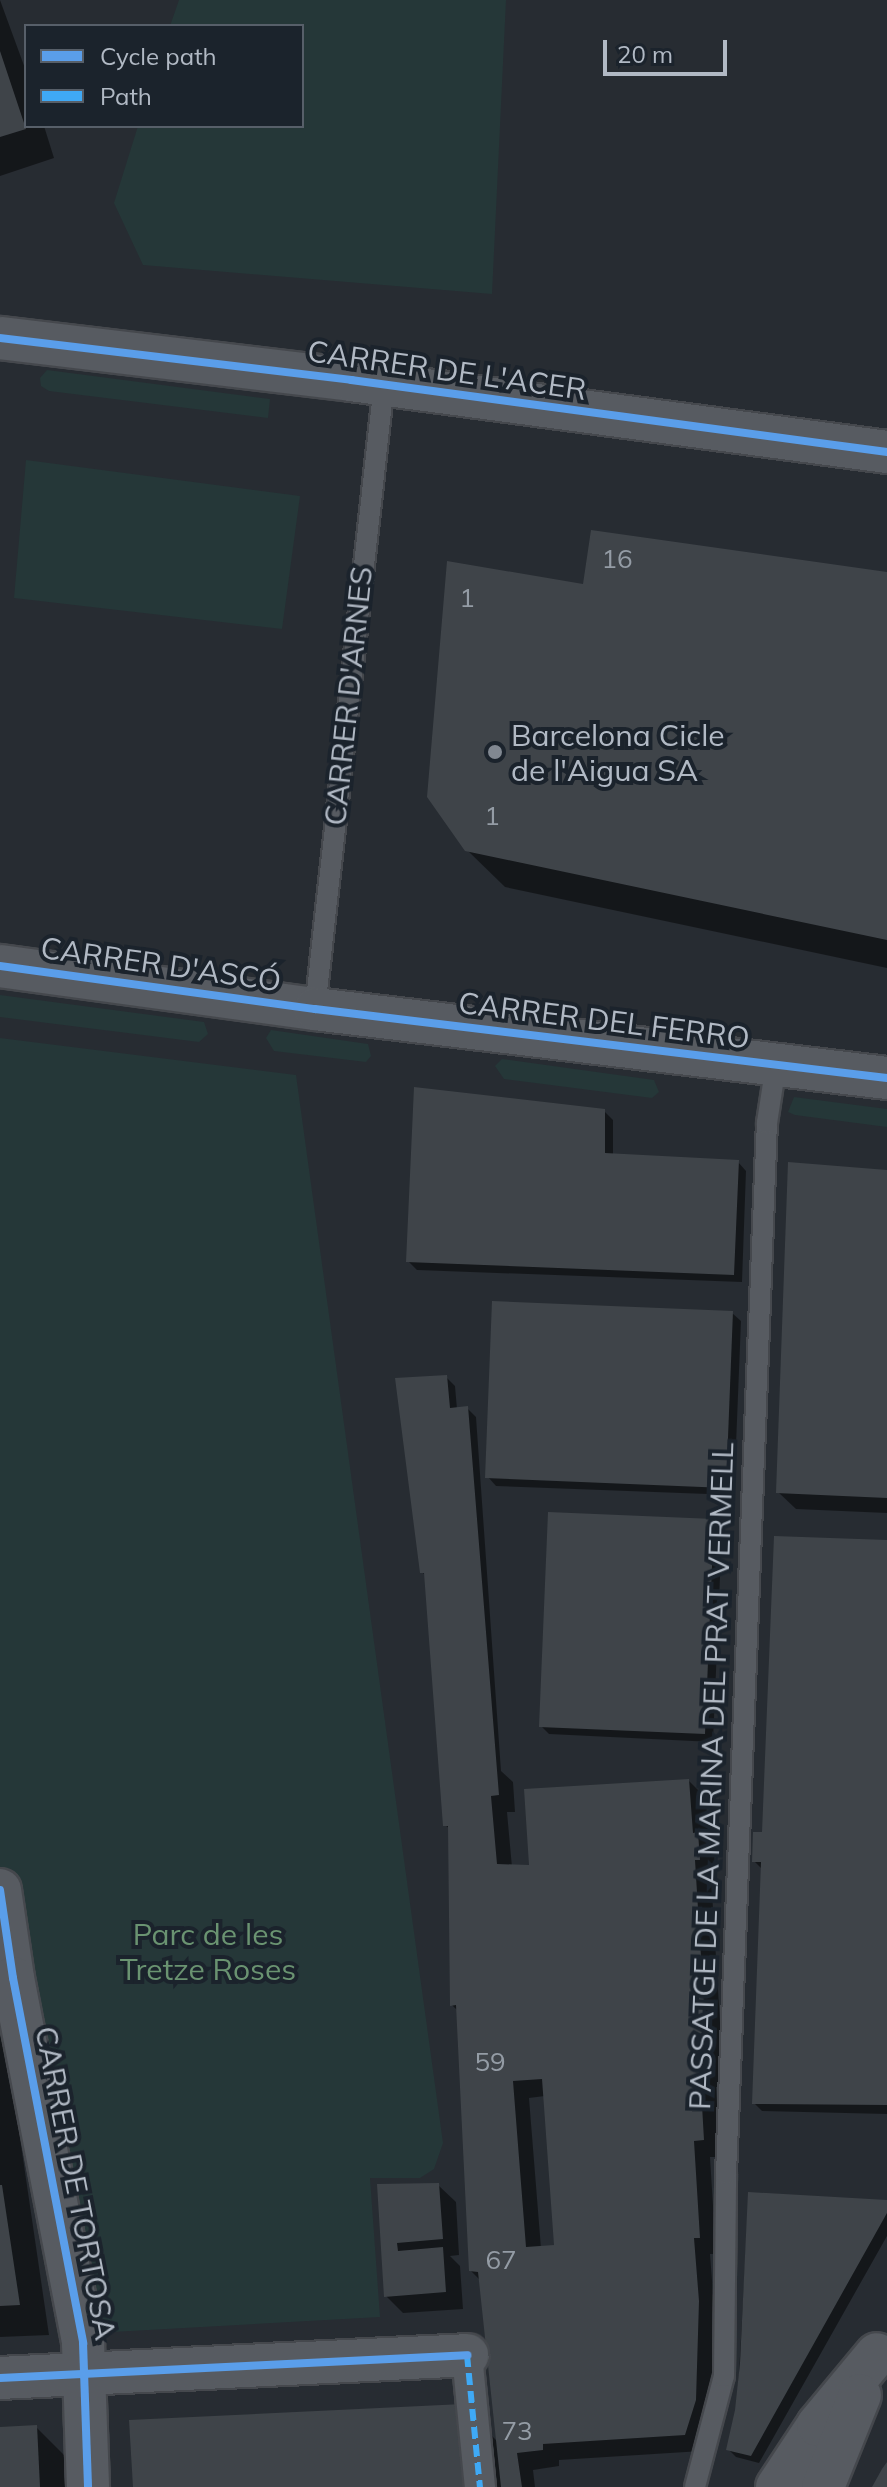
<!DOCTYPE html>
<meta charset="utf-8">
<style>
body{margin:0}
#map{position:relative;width:887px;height:2487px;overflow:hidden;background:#272c32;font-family:Mulish,sans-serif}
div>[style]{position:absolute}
.green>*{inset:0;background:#253738}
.shadow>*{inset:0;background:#0007}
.building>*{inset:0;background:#3f4449}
.roads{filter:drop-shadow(2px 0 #45484d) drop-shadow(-2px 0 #45484d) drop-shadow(0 2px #45484d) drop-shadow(0 -2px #45484d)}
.service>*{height:20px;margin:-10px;padding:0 10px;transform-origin:10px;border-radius:10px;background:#575b61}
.pedestrian>*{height:30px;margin:-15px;padding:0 15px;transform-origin:15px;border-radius:15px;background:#575b61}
.minor>*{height:42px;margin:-21px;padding:0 21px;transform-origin:21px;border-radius:21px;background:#575b61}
.quiet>*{height:6px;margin-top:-3px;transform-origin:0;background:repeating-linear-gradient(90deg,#3fa9f5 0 12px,transparent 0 18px)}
.cycleway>*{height:8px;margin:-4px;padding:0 4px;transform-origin:4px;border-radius:4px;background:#5a9eea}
.dots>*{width:22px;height:22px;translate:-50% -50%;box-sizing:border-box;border:4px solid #1b232c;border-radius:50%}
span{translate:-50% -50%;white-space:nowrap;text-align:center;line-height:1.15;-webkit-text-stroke:8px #1b232c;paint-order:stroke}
.number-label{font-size:26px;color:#949ca5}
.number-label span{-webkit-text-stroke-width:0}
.street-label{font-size:30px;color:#b1b9c4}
.poi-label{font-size:30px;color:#b1b9c4}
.left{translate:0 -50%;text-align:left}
.park-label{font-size:30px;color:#6a9371}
.legend{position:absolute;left:24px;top:24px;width:280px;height:104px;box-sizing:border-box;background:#1b232c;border:2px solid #575f69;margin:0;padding:10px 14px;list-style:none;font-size:24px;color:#b1b9c4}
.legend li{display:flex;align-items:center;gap:16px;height:40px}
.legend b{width:40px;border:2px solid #575f69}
.scale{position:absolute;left:603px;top:40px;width:124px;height:36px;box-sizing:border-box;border:4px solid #b1b9c4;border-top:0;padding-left:10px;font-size:24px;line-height:28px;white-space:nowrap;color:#b1b9c4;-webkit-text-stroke:6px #1b232c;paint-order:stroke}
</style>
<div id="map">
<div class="green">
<div style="clip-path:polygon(179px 0,506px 0,492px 294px,143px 265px,114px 203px,138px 126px,302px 126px,302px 26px,170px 26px)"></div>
<div style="clip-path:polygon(47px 370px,270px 399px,268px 418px,49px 391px,41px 386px,40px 378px)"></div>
<div style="clip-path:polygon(26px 460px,300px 496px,282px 629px,14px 598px)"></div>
<div style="clip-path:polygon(0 995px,204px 1022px,208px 1034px,199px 1042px,0 1017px)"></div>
<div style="clip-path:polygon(271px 1030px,368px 1044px,371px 1056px,366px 1062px,274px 1051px,266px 1038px)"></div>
<div style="clip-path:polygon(0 1038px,296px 1075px,443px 2143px,434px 2169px,420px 2178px,370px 2178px,380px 2317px,58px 2335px,0 1967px)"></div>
<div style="clip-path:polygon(502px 1059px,654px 1080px,659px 1092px,652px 1098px,504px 1079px,495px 1066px)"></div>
<div style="clip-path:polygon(794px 1097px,887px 1109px,887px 1127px,795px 1115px,788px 1112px)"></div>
</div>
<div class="shadow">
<div style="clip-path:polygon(0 0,26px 71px,26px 126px,44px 126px,54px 158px,0 176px)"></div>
<div style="clip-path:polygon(887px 574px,887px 968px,505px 887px,467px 850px,585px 586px)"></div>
<div style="clip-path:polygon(604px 1111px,613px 1120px,613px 1156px,738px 1162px,746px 1171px,742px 1282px,417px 1270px,408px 1261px)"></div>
<div style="clip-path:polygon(887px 1172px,887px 1513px,796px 1509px,778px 1492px)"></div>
<div style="clip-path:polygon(732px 1313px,741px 1321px,734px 1495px,496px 1486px,488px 1477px)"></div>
<div style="clip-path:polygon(evenodd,446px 1377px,455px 1386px,457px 1409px,467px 1408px,476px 1417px,501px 1771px,513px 1782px,515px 1812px,507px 1812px,512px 1867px,531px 1867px,689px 1781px,706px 1798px,709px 1846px,714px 1852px,716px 1876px,711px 1876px,724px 2087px,716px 2087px,720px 2157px,710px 2157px,716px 2254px,710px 2254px,715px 2319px,712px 2418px,702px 2451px,559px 2460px,559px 2466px,533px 2470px,535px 2487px,135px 2487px,462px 2406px,498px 2442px,481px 2281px,471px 2271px,458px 2011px,452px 2005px,450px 1829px,445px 1825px,427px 1577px,422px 1572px,446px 1377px,545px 2096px,556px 2247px,541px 2248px,529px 2098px,545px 2096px)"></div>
<div style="clip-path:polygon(714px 1521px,722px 1530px,713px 1742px,549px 1734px,541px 1726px)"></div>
<div style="clip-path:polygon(887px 1543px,887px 2114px,762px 2111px,754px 2103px,762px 1869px,754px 1861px)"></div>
<div style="clip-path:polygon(0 2002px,49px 2335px,0 2337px)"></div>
<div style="clip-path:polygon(438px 2185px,456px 2202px,459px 2255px,450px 2256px,460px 2266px,463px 2309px,403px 2313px,386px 2296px,379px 2186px)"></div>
<div style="clip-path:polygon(749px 2194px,887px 2202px,887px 2236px,759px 2463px,736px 2457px,728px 2449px,737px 2410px)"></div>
<div style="clip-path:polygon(36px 2427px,73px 2464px,74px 2487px,0 2487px,0 2429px)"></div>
</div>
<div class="building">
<div style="clip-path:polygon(0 51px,26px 129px,0 137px)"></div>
<div style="clip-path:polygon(591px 530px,887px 572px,887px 940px,465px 851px,427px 797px,447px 561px,583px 584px)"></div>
<div style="clip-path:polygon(414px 1087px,605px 1109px,605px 1153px,739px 1160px,734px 1275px,406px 1262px)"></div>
<div style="clip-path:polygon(788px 1162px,887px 1170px,887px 1498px,776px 1493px)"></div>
<div style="clip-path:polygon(492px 1301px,733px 1311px,726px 1488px,485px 1478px)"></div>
<div style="clip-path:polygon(evenodd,447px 1375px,450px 1408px,468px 1406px,499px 1795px,491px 1796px,497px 1864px,529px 1865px,524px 1789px,689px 1779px,693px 1833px,698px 1832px,700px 1860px,695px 1860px,708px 2070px,700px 2070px,704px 2140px,694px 2141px,700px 2238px,694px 2238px,699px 2301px,696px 2400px,685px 2435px,543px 2444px,543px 2450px,517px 2453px,522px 2487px,501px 2487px,478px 2272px,469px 2271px,456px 2005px,450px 2006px,448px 1826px,443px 1826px,424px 1573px,420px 1573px,395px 1378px,447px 1375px,542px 2079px,554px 2245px,526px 2247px,513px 2081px,542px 2079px)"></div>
<div style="clip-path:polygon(548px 1512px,714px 1519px,705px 1734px,539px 1727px)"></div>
<div style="clip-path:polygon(774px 1536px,887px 1540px,887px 2105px,752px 2104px,761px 1862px,752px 1862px,753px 1832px,762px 1832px)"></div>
<div style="clip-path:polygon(439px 2183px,443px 2239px,397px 2243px,398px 2251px,443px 2247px,446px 2292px,384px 2297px,377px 2184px)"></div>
<div style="clip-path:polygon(0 2185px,2px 2185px,20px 2305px,0 2306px)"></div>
<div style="clip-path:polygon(748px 2192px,887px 2200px,887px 2213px,751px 2456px,726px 2450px,735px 2410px,740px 2363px)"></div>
<div style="clip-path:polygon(463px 2404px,467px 2487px,133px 2487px,129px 2420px)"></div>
<div style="clip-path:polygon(37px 2425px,40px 2487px,0 2487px,0 2427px)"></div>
<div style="clip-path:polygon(887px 2462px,887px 2487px,872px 2487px,882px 2469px)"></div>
</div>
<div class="roads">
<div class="service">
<div style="left:315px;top:1009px;width:629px;rotate:-83.7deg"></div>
<div style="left:695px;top:2487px;width:115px;rotate:-75.4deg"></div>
<div style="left:724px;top:2376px;width:202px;rotate:-89.4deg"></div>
<div style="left:726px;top:2174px;width:1052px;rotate:-87.77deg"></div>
<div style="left:767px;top:1123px;width:60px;rotate:-81.3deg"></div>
</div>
<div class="pedestrian">
<div style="left:467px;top:2355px;width:133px;rotate:84.4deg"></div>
</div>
<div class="minor">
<div style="left:0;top:338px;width:354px;rotate:6.8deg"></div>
<div style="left:351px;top:380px;width:541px;rotate:7.65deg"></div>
<div style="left:0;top:966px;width:318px;rotate:7.8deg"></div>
<div style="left:315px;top:1009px;width:576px;rotate:6.88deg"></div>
<div style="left:0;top:1890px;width:89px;rotate:81.6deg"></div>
<div style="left:13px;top:1978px;width:372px;rotate:79.1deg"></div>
<div style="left:83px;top:2343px;width:144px;rotate:88deg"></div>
<div style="left:0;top:2378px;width:468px;rotate:-2.8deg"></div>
<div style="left:777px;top:2487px;width:74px;rotate:-56.5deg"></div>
<div style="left:818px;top:2425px;width:92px;rotate:-50.3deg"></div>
<div style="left:823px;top:2487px;width:99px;rotate:-68.1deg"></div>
</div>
</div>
<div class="quiet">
<div style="left:467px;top:2355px;width:133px;rotate:84.4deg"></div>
</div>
<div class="cycleway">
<div style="left:0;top:338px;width:354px;rotate:6.8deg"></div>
<div style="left:351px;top:380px;width:541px;rotate:7.65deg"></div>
<div style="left:0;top:966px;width:318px;rotate:7.8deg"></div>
<div style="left:315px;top:1009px;width:576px;rotate:6.88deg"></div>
<div style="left:0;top:1890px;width:89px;rotate:81.6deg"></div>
<div style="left:13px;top:1978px;width:372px;rotate:79.1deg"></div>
<div style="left:83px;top:2343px;width:144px;rotate:88deg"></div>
<div style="left:0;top:2378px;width:468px;rotate:-2.8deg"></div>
</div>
<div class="dots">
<div style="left:495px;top:752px;background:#818891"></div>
</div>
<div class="number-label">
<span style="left:617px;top:559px">16</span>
<span style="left:467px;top:598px">1</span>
<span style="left:492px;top:816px">1</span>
<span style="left:490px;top:2062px">59</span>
<span style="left:501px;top:2260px">67</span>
<span style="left:517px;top:2431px">73</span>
</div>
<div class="street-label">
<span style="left:447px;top:370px;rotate:8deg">CARRER DE L'ACER</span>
<span style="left:348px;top:696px;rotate:-84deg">CARRER D'ARNES</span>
<span style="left:161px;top:964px;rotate:8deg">CARRER D'ASCÓ</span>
<span style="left:604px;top:1020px;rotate:7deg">CARRER DEL FERRO</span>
<span style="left:711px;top:1776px;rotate:-88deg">PASSATGE DE LA MARINA DEL PRAT VERMELL</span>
<span style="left:76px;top:2183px;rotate:79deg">CARRER DE TORTOSA</span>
</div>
<div class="poi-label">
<span class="left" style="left:511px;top:752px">Barcelona Cicle<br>de l'Aigua SA</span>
</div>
<div class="park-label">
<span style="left:208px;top:1951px">Parc de les<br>Tretze Roses</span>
</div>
<ul class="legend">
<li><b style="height:10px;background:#5a9eea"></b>Cycle path</li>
<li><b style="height:10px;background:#3fa9f5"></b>Path</li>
</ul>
<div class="scale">20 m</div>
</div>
